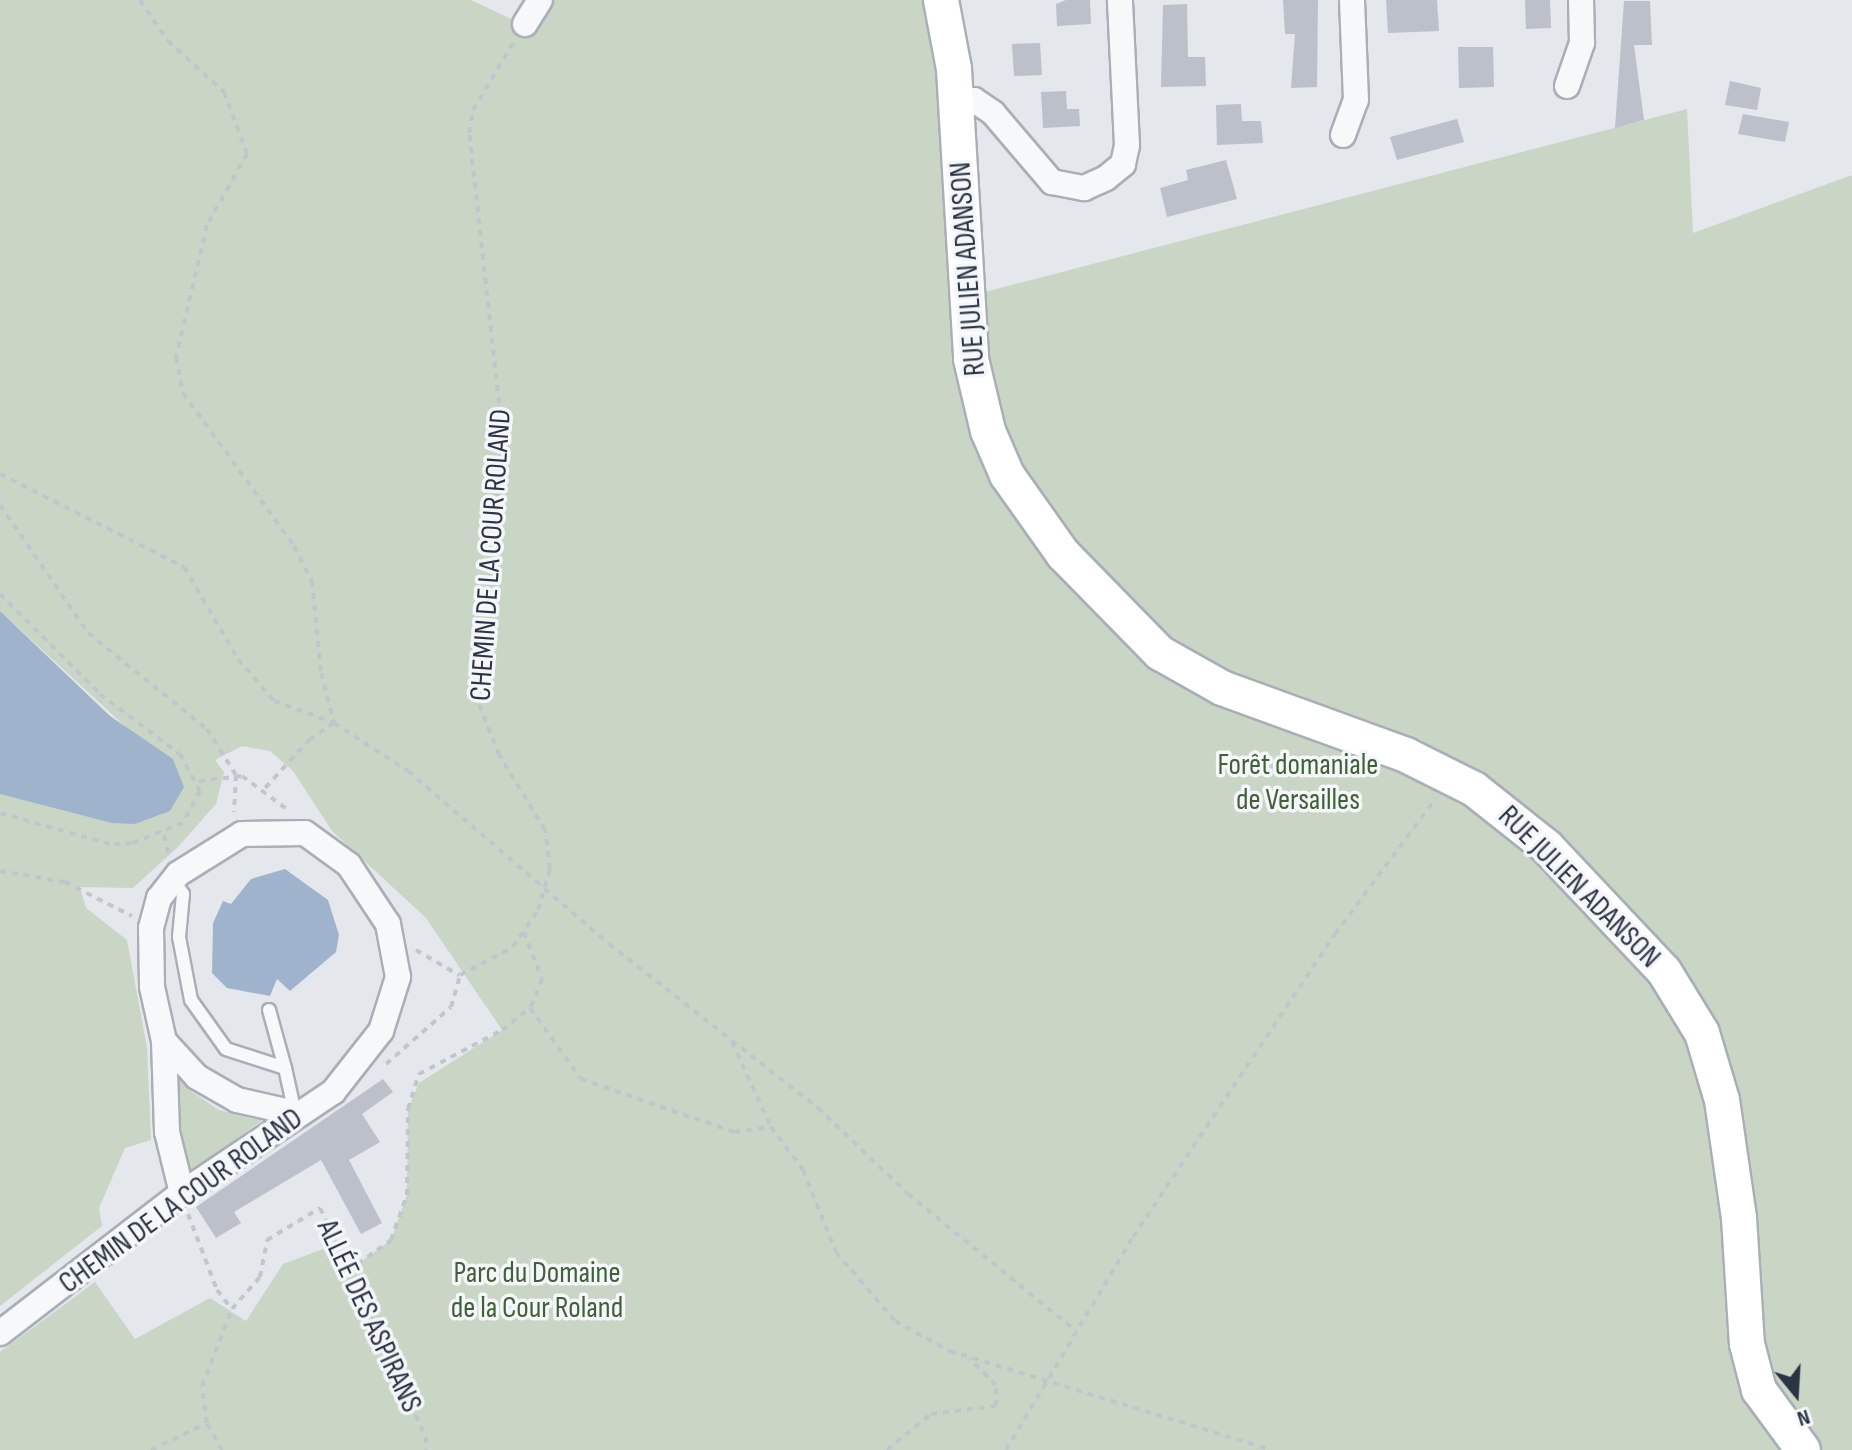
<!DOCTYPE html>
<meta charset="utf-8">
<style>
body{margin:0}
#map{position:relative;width:1852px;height:1450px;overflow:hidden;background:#e4e7ec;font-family:"Sofia Sans Condensed",sans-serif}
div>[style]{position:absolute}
.green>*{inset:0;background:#c9d6c5}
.water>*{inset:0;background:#9fb4cc}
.building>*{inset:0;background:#bbc0ca}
.path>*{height:4px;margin-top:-2px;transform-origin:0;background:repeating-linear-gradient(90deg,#c2c5cb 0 6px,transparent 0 12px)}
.roads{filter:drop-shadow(2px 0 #a9aeb7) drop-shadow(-2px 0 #a9aeb7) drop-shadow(0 2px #a9aeb7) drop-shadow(0 -2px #a9aeb7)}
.service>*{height:12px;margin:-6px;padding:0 6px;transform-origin:6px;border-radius:6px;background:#f7f8fa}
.minor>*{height:24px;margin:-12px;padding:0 12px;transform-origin:12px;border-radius:12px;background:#f7f8fa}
.secondary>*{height:34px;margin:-17px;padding:0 17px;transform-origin:17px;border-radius:17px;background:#fff}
span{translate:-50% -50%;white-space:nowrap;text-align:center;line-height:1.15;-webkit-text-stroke:7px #f4f6f9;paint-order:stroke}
.street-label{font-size:30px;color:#2b3445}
.park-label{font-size:30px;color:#3f6138}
.north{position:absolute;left:1756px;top:1354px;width:80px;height:80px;-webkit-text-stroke:6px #f4f6f9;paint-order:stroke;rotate:162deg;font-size:22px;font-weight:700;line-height:32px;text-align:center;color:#2b3445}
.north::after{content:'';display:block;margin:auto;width:28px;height:36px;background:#2b3445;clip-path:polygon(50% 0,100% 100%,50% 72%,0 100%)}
</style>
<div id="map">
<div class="green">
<div style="clip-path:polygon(0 0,471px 0,532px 29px,548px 0,926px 0,939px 51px,948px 296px,981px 293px,1687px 109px,1693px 233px,1852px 175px,1852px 1450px,0 1450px,0 1352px,95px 1282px,135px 1339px,210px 1298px,246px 1321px,283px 1264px,323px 1249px,348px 1271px,391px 1240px,407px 1195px,408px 1109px,419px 1083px,502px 1030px,426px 918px,332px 831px,293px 771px,270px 751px,242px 746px,215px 760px,224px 772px,216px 804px,178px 847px,133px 888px,80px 887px,86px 908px,127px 940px,147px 1048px,151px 1140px,125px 1148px,99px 1208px,102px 1226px,0 1306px,0 794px,135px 824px,129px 730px,0 611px)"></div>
<div style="clip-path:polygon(178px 1073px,189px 1090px,219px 1110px,253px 1119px,255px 1113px,262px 1120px,189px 1174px,175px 1140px)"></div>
</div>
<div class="water">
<div style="clip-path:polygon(0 611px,110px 716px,173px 759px,184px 787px,170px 811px,135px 824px,112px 823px,0 794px)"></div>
<div style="clip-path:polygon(285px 869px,328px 900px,339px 935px,336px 952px,290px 991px,277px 979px,270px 996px,227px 988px,212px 973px,213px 923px,223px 901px,231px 904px,251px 879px)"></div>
</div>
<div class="building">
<div style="clip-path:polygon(1066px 0,1090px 0,1091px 24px,1057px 26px,1056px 4px)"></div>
<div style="clip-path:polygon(1283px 0,1318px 0,1317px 87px,1291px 88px,1295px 34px,1285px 34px)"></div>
<div style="clip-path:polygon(1386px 0,1437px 0,1439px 31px,1388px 33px)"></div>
<div style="clip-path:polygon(1525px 0,1550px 0,1551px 28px,1526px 29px)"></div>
<div style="clip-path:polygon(1624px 1px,1650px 1px,1652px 45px,1634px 45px,1644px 120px,1615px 128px)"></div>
<div style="clip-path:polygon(1187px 4px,1188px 57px,1205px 57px,1206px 86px,1161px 87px,1163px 5px)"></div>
<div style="clip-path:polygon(1040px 43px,1042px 75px,1014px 76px,1012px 44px)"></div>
<div style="clip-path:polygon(1458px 47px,1493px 47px,1494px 87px,1459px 88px)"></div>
<div style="clip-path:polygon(1730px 81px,1761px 88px,1757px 110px,1725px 105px)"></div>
<div style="clip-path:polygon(1066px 91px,1067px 109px,1079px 109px,1080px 126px,1043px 128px,1041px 92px)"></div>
<div style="clip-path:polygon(1241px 104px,1242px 121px,1261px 121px,1263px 143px,1217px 145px,1216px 105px)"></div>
<div style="clip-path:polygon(1743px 114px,1789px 122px,1785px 142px,1738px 134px)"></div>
<div style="clip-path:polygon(1457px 119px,1464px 142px,1397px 160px,1390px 137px)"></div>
<div style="clip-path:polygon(1226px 160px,1237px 199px,1167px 217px,1160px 188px,1188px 180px,1186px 170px)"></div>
<div style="clip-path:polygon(383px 1079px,393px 1092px,362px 1114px,380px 1142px,349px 1160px,382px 1223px,361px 1234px,321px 1160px,234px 1212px,241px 1223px,216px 1238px,196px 1207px)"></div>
</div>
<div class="path">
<div style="left:140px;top:0;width:50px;rotate:55.7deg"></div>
<div style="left:168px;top:41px;width:76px;rotate:42.3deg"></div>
<div style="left:224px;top:92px;width:66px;rotate:69.6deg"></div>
<div style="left:247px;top:154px;width:81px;rotate:119.4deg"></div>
<div style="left:207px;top:225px;width:136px;rotate:103.2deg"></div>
<div style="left:176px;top:357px;width:37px;rotate:79deg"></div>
<div style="left:183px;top:393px;width:189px;rotate:54deg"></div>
<div style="left:294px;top:546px;width:39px;rotate:63deg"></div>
<div style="left:312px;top:581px;width:92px;rotate:84.4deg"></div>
<div style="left:321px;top:673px;width:52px;rotate:75.4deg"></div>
<div style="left:334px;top:723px;width:29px;rotate:146deg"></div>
<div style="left:310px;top:739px;width:68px;rotate:132.6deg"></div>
<div style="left:0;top:474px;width:206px;rotate:26.8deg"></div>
<div style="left:184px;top:567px;width:107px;rotate:59.6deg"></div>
<div style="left:238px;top:659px;width:55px;rotate:49.4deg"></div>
<div style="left:274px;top:701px;width:64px;rotate:20.1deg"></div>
<div style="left:334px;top:723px;width:88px;rotate:33deg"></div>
<div style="left:408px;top:771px;width:265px;rotate:40.7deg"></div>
<div style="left:609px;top:944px;width:266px;rotate:38.1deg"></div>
<div style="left:818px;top:1108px;width:124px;rotate:43.7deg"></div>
<div style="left:908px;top:1194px;width:217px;rotate:39.2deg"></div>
<div style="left:0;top:505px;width:155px;rotate:55.5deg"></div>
<div style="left:88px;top:633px;width:153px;rotate:38.9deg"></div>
<div style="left:207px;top:729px;width:54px;rotate:57.8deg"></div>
<div style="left:236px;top:775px;width:37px;rotate:93deg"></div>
<div style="left:0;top:594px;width:141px;rotate:45deg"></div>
<div style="left:100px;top:694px;width:100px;rotate:36.9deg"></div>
<div style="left:180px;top:754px;width:42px;rotate:61.6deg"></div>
<div style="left:200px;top:791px;width:36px;rotate:118deg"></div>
<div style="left:183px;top:823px;width:55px;rotate:158.6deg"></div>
<div style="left:132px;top:843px;width:22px;rotate:177deg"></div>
<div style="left:110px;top:844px;width:114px;rotate:-164.3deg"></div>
<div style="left:199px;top:781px;width:43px;rotate:-6.6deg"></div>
<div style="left:242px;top:776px;width:57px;rotate:36.5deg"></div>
<div style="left:164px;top:835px;width:22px;rotate:77deg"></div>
<div style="left:0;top:871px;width:66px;rotate:9.6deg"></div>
<div style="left:65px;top:882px;width:75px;rotate:26.9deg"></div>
<div style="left:524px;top:932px;width:50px;rotate:69deg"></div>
<div style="left:542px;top:979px;width:31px;rotate:112deg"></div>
<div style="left:530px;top:1008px;width:87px;rotate:54.3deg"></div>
<div style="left:581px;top:1079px;width:162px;rotate:19.1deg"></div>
<div style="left:734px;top:1132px;width:37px;rotate:-8deg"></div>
<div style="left:416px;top:950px;width:50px;rotate:30.2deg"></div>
<div style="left:732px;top:1042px;width:94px;rotate:65.4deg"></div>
<div style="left:771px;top:1127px;width:54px;rotate:53.3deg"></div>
<div style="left:803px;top:1170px;width:88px;rotate:68.1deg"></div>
<div style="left:836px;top:1252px;width:91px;rotate:49.5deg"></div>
<div style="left:895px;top:1321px;width:63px;rotate:28.6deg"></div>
<div style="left:950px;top:1351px;width:336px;rotate:17.1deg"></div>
<div style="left:386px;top:1064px;width:86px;rotate:-41.2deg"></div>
<div style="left:451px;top:1007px;width:33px;rotate:-74deg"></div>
<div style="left:460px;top:975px;width:60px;rotate:-27.8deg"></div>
<div style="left:513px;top:947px;width:45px;rotate:-56deg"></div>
<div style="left:538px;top:910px;width:43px;rotate:-73.7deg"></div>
<div style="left:550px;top:869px;width:39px;rotate:-97deg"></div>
<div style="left:545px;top:830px;width:88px;rotate:-121.5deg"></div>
<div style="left:499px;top:755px;width:60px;rotate:-111.4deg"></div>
<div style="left:477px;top:699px;width:261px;rotate:-84.3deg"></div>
<div style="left:503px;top:439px;width:308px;rotate:-96.3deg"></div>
<div style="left:469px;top:133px;width:23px;rotate:-80deg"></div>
<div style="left:473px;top:110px;width:78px;rotate:-59.2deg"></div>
<div style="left:188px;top:1214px;width:81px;rotate:69.1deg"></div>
<div style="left:217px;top:1290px;width:24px;rotate:52deg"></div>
<div style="left:232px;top:1309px;width:43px;rotate:-48.8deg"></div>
<div style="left:260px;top:1277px;width:38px;rotate:-79deg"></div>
<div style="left:267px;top:1240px;width:62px;rotate:-31.1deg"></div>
<div style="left:320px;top:1208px;width:252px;rotate:65.2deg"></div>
<div style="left:426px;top:1437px;width:13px;rotate:90deg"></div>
<div style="left:348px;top:1271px;width:53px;rotate:-35.8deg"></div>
<div style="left:391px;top:1240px;width:48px;rotate:-70.4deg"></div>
<div style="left:407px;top:1195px;width:86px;rotate:-89.3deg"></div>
<div style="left:408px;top:1109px;width:37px;rotate:-73deg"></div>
<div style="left:419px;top:1074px;width:94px;rotate:-27.9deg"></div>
<div style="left:502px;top:1030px;width:36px;rotate:-38deg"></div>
<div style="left:151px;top:1450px;width:62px;rotate:-25.7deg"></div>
<div style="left:222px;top:1450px;width:31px;rotate:-119deg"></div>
<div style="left:207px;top:1423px;width:37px;rotate:-98deg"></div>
<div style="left:202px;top:1386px;width:83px;rotate:-68.7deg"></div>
<div style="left:887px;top:1450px;width:57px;rotate:-39.3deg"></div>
<div style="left:931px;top:1414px;width:65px;rotate:-7deg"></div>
<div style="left:996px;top:1406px;width:21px;rotate:-90deg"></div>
<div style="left:996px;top:1385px;width:38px;rotate:-135deg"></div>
<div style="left:1006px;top:1450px;width:248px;rotate:-59.2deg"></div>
<div style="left:1133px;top:1237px;width:364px;rotate:-56.3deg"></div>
<div style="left:1335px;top:934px;width:169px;rotate:-53.4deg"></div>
</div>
<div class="roads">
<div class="service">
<div style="left:173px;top:880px;width:17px;rotate:54deg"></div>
<div style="left:183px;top:894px;width:43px;rotate:95.3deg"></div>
<div style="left:179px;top:937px;width:64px;rotate:79.2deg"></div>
<div style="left:191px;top:1000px;width:60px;rotate:54.5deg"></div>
<div style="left:226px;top:1049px;width:62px;rotate:17.9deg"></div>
<div style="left:285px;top:1068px;width:46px;rotate:77.5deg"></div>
<div style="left:269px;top:1010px;width:60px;rotate:74.6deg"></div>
</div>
<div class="minor">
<div style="left:525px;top:24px;width:28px;rotate:-58deg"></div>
<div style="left:1567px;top:86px;width:46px;rotate:-70.8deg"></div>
<div style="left:1582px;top:43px;width:43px;rotate:-91.3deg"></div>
<div style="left:956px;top:99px;width:18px;rotate:3deg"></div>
<div style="left:974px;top:100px;width:23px;rotate:34deg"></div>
<div style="left:993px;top:113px;width:91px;rotate:49.5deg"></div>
<div style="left:1052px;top:182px;width:33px;rotate:11deg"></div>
<div style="left:1084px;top:188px;width:24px;rotate:-24deg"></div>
<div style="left:1106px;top:178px;width:22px;rotate:-39deg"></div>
<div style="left:1123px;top:164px;width:19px;rotate:-78deg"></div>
<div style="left:1127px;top:145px;width:145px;rotate:-92.8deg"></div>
<div style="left:1343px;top:135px;width:37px;rotate:-70deg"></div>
<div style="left:1356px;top:100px;width:100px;rotate:-92.3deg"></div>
<div style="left:164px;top:1041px;width:49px;rotate:47.5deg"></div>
<div style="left:197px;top:1077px;width:46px;rotate:29.9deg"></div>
<div style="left:237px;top:1100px;width:59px;rotate:12.6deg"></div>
<div style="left:0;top:1333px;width:230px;rotate:-37.6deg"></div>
<div style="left:182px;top:1193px;width:182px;rotate:-33.8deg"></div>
<div style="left:333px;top:1092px;width:78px;rotate:-51.8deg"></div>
<div style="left:381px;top:1031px;width:57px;rotate:-72.5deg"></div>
<div style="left:398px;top:977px;width:54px;rotate:-100.7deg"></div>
<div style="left:388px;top:924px;width:71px;rotate:-123.5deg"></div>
<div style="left:349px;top:865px;width:54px;rotate:-144deg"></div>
<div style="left:305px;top:833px;width:63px;rotate:179.1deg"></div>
<div style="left:242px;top:834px;width:75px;rotate:148deg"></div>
<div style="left:178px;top:874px;width:31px;rotate:128deg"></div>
<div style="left:159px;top:898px;width:31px;rotate:105deg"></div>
<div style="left:151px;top:928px;width:59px;rotate:89deg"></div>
<div style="left:152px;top:987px;width:55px;rotate:77.5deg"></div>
<div style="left:164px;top:1041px;width:91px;rotate:88.1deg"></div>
<div style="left:167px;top:1132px;width:63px;rotate:76.2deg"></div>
</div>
<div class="secondary">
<div style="left:941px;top:0;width:70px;rotate:79.3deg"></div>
<div style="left:954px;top:69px;width:290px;rotate:86.6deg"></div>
<div style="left:971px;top:359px;width:74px;rotate:76.7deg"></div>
<div style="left:988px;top:431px;width:48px;rotate:66.6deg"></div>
<div style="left:1007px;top:475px;width:97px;rotate:54.7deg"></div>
<div style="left:1063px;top:554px;width:139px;rotate:45.6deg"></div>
<div style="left:1160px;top:653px;width:71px;rotate:29.4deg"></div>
<div style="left:1222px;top:688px;width:196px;rotate:20deg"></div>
<div style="left:1406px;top:755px;width:76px;rotate:26.6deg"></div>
<div style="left:1474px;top:789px;width:92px;rotate:38.4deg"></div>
<div style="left:1546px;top:846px;width:172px;rotate:46.7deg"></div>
<div style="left:1664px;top:971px;width:73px;rotate:58.5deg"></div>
<div style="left:1702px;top:1033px;width:70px;rotate:73.4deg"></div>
<div style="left:1722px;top:1100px;width:119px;rotate:81.8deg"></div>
<div style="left:1739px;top:1218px;width:126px;rotate:86.4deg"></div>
<div style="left:1747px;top:1344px;width:48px;rotate:75.4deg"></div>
<div style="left:1759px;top:1390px;width:74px;rotate:53.7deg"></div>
</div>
</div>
<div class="street-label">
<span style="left:968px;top:269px;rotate:-94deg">RUE JULIEN ADANSON</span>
<span style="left:491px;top:555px;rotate:-86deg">CHEMIN DE LA COUR ROLAND</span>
<span style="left:1579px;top:887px;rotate:45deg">RUE JULIEN ADANSON</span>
<span style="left:181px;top:1201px;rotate:-36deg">CHEMIN DE LA COUR ROLAND</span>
<span style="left:369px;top:1316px;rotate:65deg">ALLÉE DES ASPIRANS</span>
</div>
<div class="park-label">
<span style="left:1298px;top:782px">Forêt domaniale<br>de Versailles</span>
<span style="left:537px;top:1290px">Parc du Domaine<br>de la Cour Roland</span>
</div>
<div class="north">N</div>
</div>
